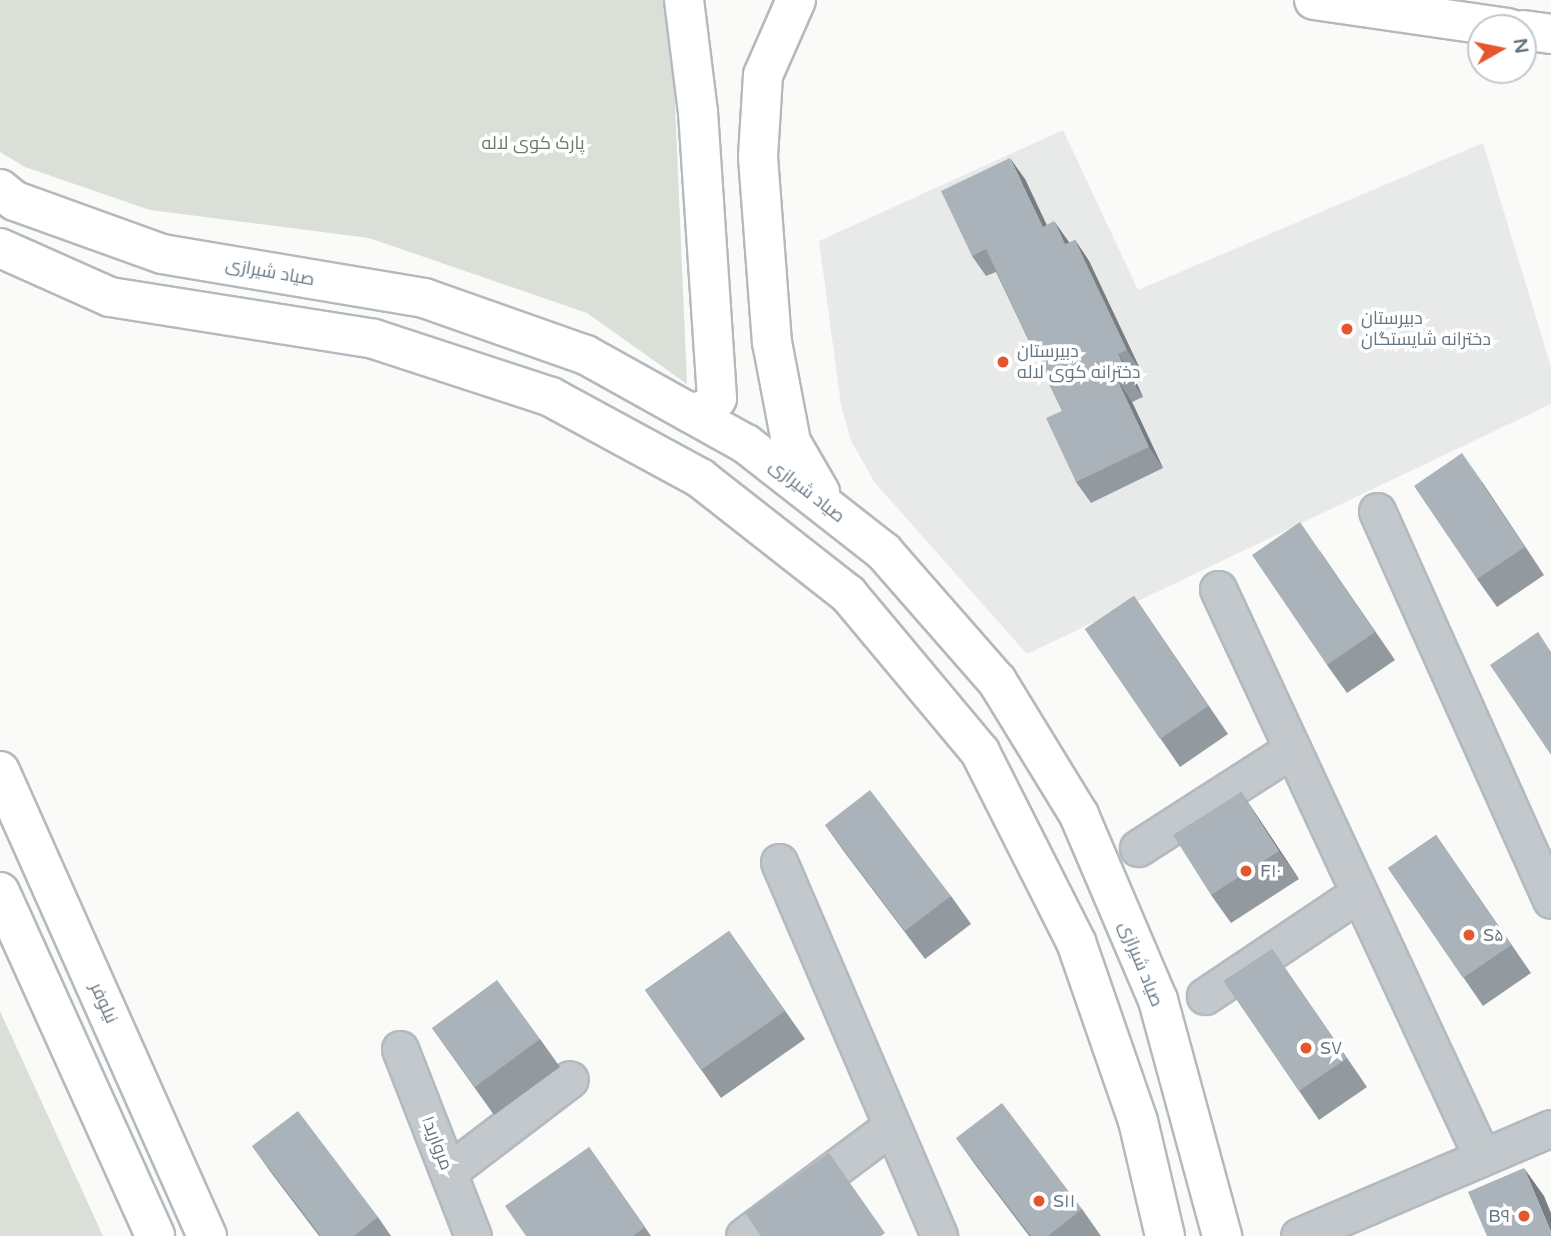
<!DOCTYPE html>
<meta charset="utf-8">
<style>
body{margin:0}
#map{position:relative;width:1551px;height:1236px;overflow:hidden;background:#fafaf8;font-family:"Varela Round",Cairo,sans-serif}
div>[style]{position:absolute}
.built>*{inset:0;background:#e8e9e9}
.green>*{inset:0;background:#dadfd7}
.roads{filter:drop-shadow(2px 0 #b3babf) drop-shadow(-2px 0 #b3babf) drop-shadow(0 2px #b3babf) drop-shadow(0 -2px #b3babf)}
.street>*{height:35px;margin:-17.5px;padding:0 17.5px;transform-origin:17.5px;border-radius:17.5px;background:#c3c8cc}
.secondary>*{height:38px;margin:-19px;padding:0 19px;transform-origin:19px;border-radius:19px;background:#fff}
.wall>*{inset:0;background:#929a9f}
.shaded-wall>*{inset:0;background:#777d82}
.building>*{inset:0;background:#aab3b9}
.dots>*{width:19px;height:19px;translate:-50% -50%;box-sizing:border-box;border:4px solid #fff;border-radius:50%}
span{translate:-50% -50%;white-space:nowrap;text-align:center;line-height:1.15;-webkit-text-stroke:7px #fff;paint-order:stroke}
.park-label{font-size:18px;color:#687a64}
.street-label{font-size:18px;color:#657683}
.poi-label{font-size:18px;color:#657683}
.left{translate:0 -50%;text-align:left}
.right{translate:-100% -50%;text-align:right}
.north{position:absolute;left:1467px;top:14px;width:70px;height:70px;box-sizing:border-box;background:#fff;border:2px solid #c1c8cd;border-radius:50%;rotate:81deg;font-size:19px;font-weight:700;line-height:28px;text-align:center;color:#657683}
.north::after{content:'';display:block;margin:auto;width:24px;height:32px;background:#e4572e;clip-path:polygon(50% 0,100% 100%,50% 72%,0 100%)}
</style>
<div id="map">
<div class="built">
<div style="clip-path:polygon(1063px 130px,1138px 290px,1483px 143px,1551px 367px,1551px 404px,1027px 654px,875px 483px,851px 441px,841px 405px,819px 241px)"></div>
</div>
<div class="green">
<div style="clip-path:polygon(0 0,663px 0,671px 11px,687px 384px,587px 313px,369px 238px,150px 210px,25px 167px,0 152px)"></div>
<div style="clip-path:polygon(0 1011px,103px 1236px,0 1236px)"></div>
</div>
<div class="roads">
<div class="street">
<div style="left:1377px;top:511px;width:426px;rotate:65.9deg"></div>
<div style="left:1218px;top:589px;width:626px;rotate:65.07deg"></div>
<div style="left:1138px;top:848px;width:183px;rotate:-32.7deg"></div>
<div style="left:779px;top:862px;width:407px;rotate:66.8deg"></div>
<div style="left:1205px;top:996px;width:185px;rotate:-33.8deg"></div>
<div style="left:400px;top:1049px;width:201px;rotate:68.7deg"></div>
<div style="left:448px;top:1172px;width:153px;rotate:-37.3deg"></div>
<div style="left:744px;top:1236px;width:184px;rotate:-36.6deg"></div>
<div style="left:1299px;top:1236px;width:274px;rotate:-23.2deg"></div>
</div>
<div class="secondary">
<div style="left:684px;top:0;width:113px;rotate:82.9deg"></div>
<div style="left:698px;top:112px;width:287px;rotate:86.2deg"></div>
<div style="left:717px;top:398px;width:14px;rotate:126deg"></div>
<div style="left:709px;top:409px;width:19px;rotate:168deg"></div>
<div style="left:796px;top:0;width:82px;rotate:113.7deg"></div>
<div style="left:763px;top:75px;width:82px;rotate:93.5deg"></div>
<div style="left:758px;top:157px;width:186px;rotate:85.7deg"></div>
<div style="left:772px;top:342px;width:102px;rotate:79.2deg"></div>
<div style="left:791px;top:442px;width:58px;rotate:59.9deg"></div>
<div style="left:1314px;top:0;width:196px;rotate:8.2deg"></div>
<div style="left:1523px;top:30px;width:28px;rotate:8deg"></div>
<div style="left:0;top:189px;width:19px;rotate:39deg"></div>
<div style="left:15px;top:201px;width:156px;rotate:19.8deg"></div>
<div style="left:162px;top:254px;width:266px;rotate:9.5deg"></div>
<div style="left:424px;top:298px;width:172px;rotate:19.4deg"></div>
<div style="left:586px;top:355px;width:183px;rotate:29.1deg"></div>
<div style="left:746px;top:444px;width:175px;rotate:38deg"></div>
<div style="left:884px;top:552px;width:171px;rotate:48.8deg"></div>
<div style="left:997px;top:681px;width:157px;rotate:58.5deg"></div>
<div style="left:1079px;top:815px;width:201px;rotate:66.9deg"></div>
<div style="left:1158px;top:1000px;width:245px;rotate:74.8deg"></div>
<div style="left:0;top:248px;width:120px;rotate:24deg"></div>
<div style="left:110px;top:297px;width:267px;rotate:9deg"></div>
<div style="left:374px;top:339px;width:186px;rotate:18.1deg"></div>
<div style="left:551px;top:397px;width:170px;rotate:28.5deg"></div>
<div style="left:700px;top:478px;width:188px;rotate:38.1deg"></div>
<div style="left:848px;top:594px;width:206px;rotate:50.1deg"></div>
<div style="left:980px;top:752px;width:213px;rotate:63.2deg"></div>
<div style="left:1076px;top:942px;width:189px;rotate:70.9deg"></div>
<div style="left:1138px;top:1121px;width:118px;rotate:76.8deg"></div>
<div style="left:0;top:771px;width:509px;rotate:66deg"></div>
<div style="left:0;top:892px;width:377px;rotate:65.7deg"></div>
</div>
</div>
<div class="wall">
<div style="clip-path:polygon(1025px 179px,1047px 225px,1069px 243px,1075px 240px,1089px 261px,1141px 371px,1133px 375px,1143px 397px,1132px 402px,1163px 468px,1091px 503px,1076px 482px,1062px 411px,996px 272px,986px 276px,972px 256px)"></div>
<div style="clip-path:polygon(1482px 482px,1544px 575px,1497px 607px,1477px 579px)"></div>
<div style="clip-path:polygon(1320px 551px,1395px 660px,1347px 693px,1327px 665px)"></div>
<div style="clip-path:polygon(1134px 596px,1228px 734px,1180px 767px,1085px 629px)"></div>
<div style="clip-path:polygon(1241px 792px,1299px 879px,1231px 923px,1211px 895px)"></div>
<div style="clip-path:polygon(825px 825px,951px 896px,971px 924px,925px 959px,845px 853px)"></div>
<div style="clip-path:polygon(1436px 835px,1531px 973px,1483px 1006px,1388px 868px)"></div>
<div style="clip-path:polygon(729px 931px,805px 1039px,721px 1098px,645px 990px)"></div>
<div style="clip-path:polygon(1272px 949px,1367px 1087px,1319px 1120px,1224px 981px)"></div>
<div style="clip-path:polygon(432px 1028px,540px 1039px,560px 1067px,494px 1115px)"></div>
<div style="clip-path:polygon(956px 1138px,1082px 1209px,1101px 1236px,1029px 1236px,976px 1166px)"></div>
<div style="clip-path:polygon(252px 1146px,378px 1217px,391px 1236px,319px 1236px,272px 1174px)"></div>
<div style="clip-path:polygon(589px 1147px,651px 1236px,526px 1236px)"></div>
</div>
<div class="shaded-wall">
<div style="clip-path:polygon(1010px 158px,1025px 179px,1057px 248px,1043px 227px)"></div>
<div style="clip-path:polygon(1054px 221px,1069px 242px,1080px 265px,1065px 244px)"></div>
<div style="clip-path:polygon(1075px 240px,1089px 261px,1141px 371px,1127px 350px)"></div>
<div style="clip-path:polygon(1118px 354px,1133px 375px,1143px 397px,1129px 376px)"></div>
<div style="clip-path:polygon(1118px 381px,1132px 402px,1163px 468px,1149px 447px)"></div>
<div style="clip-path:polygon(1462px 453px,1482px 482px,1544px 575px,1525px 547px)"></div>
<div style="clip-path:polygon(1241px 792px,1260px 820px,1299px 879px,1279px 851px)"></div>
<div style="clip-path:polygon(1524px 1168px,1544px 1196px,1551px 1213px,1551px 1232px)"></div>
</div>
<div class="building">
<div style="clip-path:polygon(1010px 158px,1043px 227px,1054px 221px,1065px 244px,1075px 240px,1127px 350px,1118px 354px,1129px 376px,1118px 381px,1149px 447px,1076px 482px,1046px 418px,1062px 411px,986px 249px,972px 256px,941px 191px)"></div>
<div style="clip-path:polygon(1462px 453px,1525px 547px,1477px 579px,1414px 486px)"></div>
<div style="clip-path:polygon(1300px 522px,1375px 632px,1327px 665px,1252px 555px)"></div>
<div style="clip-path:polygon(1134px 596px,1208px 706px,1160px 739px,1085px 629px)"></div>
<div style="clip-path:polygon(1538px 632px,1551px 652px,1551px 755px,1490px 665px)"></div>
<div style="clip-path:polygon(870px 790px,951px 896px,905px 931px,825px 825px)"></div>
<div style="clip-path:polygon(1241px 792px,1279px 851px,1211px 895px,1173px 835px)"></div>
<div style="clip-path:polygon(1436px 835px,1511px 945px,1463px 978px,1388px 868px)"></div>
<div style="clip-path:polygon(729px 931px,785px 1011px,701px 1070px,645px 990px)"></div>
<div style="clip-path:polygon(1272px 949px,1347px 1058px,1299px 1091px,1224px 981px)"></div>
<div style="clip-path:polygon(497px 980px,540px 1039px,475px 1087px,432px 1028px)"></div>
<div style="clip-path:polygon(1002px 1103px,1082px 1209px,1048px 1236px,1031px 1236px,956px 1138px)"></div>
<div style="clip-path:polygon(298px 1111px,378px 1217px,354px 1236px,321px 1236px,252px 1146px)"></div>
<div style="clip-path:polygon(589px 1147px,645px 1227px,633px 1236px,526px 1236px,505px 1206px)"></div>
<div style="clip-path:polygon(829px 1153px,885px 1233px,881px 1236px,761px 1236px,745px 1213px)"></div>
<div style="clip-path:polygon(1524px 1168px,1551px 1232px,1551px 1236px,1487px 1236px,1468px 1192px)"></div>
</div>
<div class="dots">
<div style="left:1347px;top:329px;background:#e4572e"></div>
<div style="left:1003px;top:362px;background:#e4572e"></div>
<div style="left:1246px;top:871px;background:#e4572e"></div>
<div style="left:1469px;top:935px;background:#e4572e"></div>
<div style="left:1306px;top:1048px;background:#e4572e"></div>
<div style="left:1039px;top:1201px;background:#e4572e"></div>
<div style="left:1524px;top:1216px;background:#e4572e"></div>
</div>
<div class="park-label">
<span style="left:533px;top:143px">پارک کوی لاله</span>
</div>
<div class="street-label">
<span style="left:270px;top:272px;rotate:10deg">صیاد شیرازی</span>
<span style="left:807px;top:491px;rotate:38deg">صیاد شیرازی</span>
<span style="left:1141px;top:964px;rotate:68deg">صیاد شیرازی</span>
<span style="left:104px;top:1003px;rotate:66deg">نیلوفر</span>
<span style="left:437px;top:1143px;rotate:69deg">مروارید۱</span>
</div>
<div class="poi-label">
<span class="left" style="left:1361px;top:329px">دبیرستان<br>دخترانه شایستگان</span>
<span class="left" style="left:1017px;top:362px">دبیرستان<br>دخترانه کوی لاله</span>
<span class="left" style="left:1260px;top:871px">F۱۰</span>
<span class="left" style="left:1483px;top:935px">S۵</span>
<span class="left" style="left:1320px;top:1048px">S۷</span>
<span class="left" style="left:1053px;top:1201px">S۱۱</span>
<span class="right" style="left:1510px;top:1216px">B۹</span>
</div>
<div class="north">N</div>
</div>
